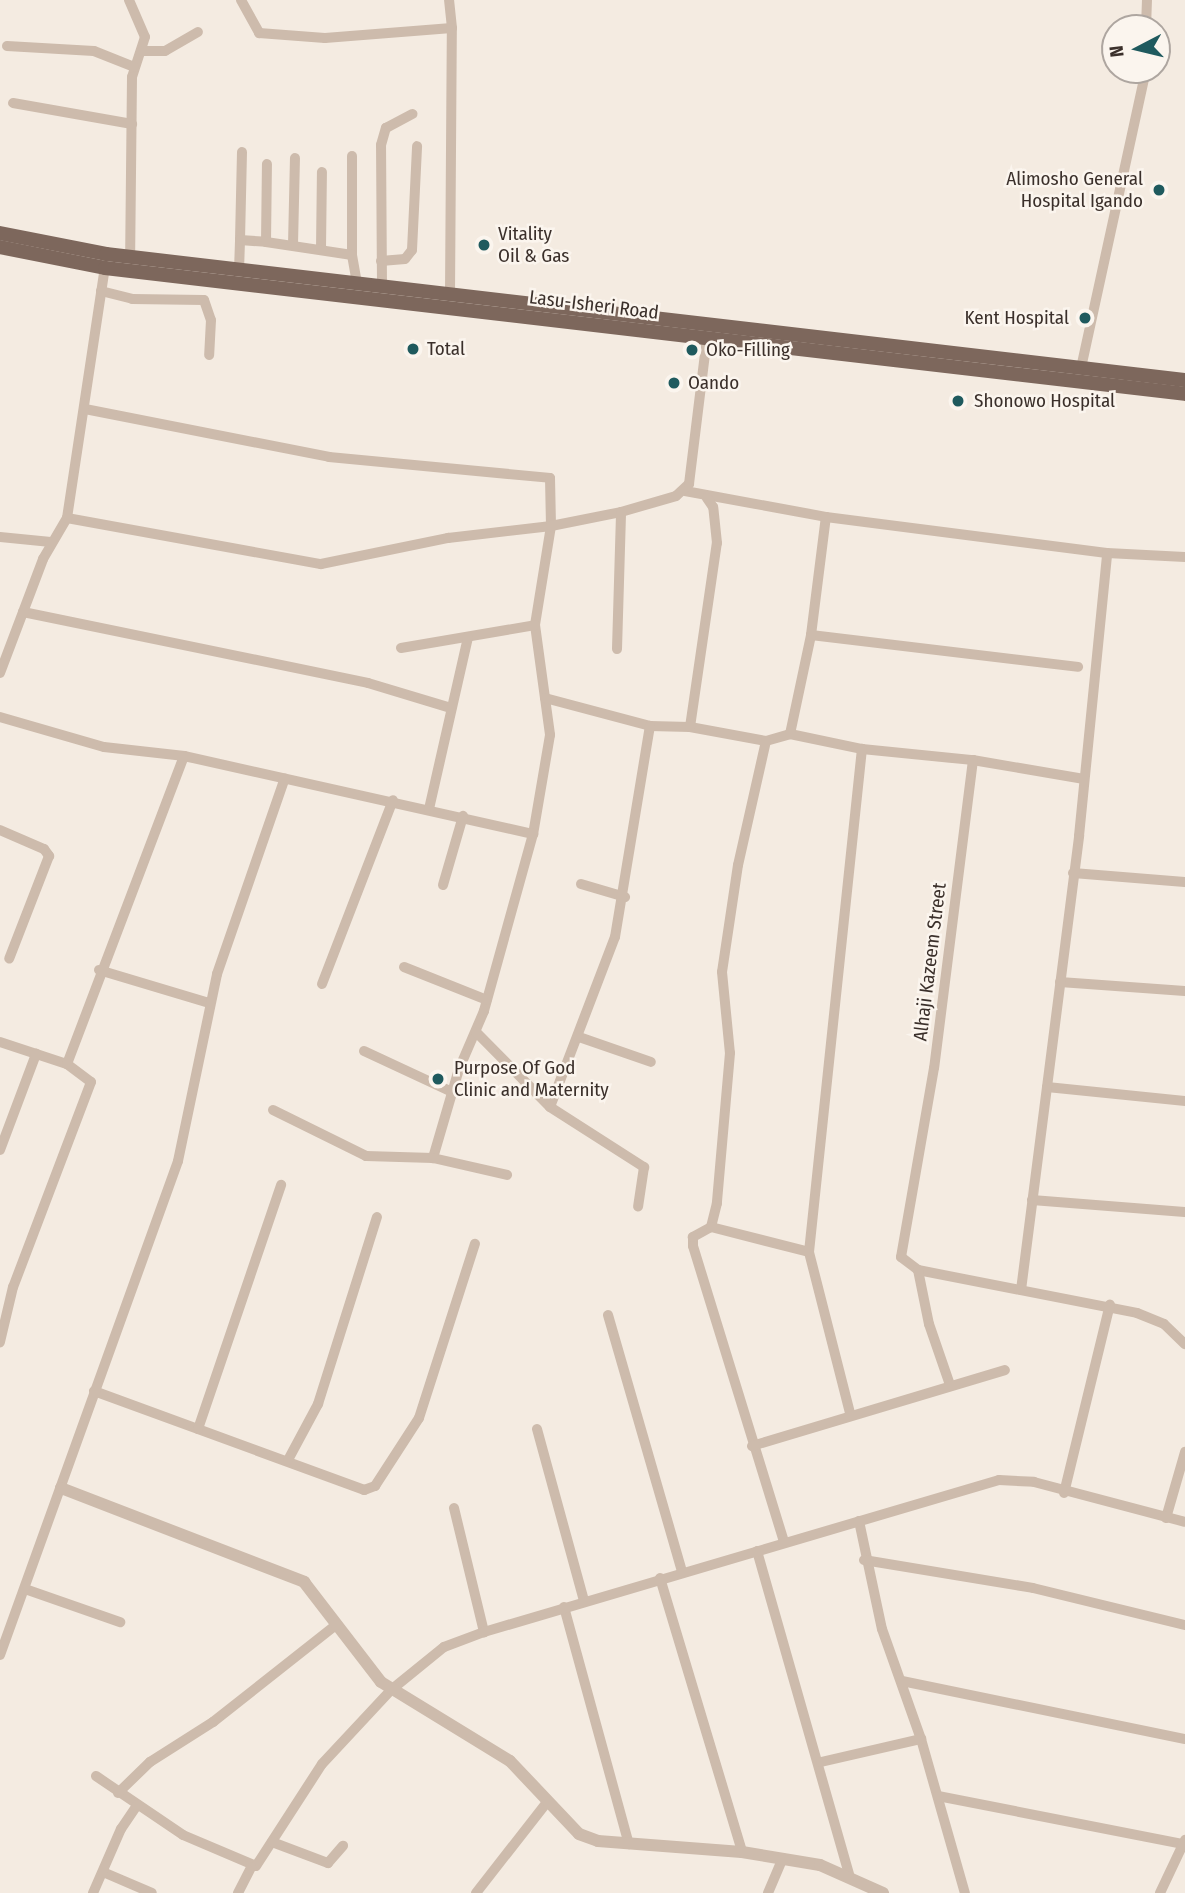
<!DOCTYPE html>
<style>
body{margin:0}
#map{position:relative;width:1185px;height:1893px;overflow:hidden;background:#f4ebe1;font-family:"Fira Sans Condensed",sans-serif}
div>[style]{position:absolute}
.minor>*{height:10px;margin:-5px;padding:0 5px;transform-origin:5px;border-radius:5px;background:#cdbbac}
.tertiary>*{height:12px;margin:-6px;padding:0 6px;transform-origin:6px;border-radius:6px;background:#cdbbac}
.primary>*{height:14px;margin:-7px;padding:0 7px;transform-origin:7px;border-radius:7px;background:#7d675c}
.dots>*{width:19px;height:19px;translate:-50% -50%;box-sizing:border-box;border:4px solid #fbf5ee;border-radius:50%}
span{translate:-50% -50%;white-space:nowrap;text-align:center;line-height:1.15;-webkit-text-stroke:5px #fbf5ee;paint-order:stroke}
.poi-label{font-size:19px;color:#3b302b}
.right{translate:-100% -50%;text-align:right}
.left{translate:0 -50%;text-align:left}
.street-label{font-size:19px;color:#3b302b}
.north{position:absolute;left:1101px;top:14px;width:70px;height:70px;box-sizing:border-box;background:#fbf5ee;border:2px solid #aea6a0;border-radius:50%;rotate:263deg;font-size:19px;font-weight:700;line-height:28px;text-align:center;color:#3b302b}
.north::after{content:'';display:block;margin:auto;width:24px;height:32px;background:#1f5a5e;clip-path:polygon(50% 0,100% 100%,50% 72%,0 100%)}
</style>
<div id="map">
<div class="minor">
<div style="left:129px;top:0;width:40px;rotate:66.6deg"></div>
<div style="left:145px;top:37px;width:42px;rotate:108deg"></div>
<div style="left:132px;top:77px;width:180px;rotate:90.6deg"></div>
<div style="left:241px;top:0;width:38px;rotate:61deg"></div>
<div style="left:259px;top:33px;width:66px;rotate:4.3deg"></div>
<div style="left:325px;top:38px;width:127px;rotate:-4.5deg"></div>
<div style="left:452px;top:28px;width:28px;rotate:-96deg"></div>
<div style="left:1146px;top:28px;width:28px;rotate:-88deg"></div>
<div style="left:7px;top:46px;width:87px;rotate:3.3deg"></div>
<div style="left:94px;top:51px;width:43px;rotate:21.8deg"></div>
<div style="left:143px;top:51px;width:22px"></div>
<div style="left:165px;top:51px;width:38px;rotate:-30deg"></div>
<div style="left:13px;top:103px;width:121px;rotate:10deg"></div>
<div style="left:240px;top:240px;width:88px;rotate:-88.7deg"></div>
<div style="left:266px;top:242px;width:78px;rotate:-89.3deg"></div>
<div style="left:293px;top:245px;width:87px;rotate:-88.7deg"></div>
<div style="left:321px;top:249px;width:77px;rotate:-89.3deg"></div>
<div style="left:352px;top:255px;width:99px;rotate:-90deg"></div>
<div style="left:381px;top:261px;width:24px;rotate:-5deg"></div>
<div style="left:405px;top:259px;width:11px;rotate:-52deg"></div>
<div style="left:412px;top:250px;width:104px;rotate:-87.2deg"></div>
<div style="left:239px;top:270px;width:30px;rotate:-88deg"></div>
<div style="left:240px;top:240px;width:26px;rotate:4deg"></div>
<div style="left:266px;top:242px;width:87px;rotate:8.6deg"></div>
<div style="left:352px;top:255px;width:27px;rotate:80deg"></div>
<div style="left:382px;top:285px;width:140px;rotate:-90.4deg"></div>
<div style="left:381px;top:145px;width:18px;rotate:-74deg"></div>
<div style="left:386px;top:128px;width:30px;rotate:-28deg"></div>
<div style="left:101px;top:291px;width:32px;rotate:14deg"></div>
<div style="left:132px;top:299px;width:72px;rotate:0.8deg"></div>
<div style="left:204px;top:300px;width:21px;rotate:71deg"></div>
<div style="left:211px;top:320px;width:35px;rotate:93deg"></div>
<div style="left:450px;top:293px;width:265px;rotate:-89.6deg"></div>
<div style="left:1081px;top:368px;width:305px;rotate:-77.7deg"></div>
<div style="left:85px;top:409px;width:249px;rotate:11.1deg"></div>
<div style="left:329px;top:457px;width:222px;rotate:5.4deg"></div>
<div style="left:550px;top:478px;width:48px;rotate:88.8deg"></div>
<div style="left:551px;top:526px;width:100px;rotate:99.2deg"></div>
<div style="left:535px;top:625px;width:111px;rotate:82.2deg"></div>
<div style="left:550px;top:735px;width:100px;rotate:99.7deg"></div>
<div style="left:533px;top:834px;width:184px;rotate:105.5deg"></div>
<div style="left:484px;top:1011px;width:63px;rotate:113.3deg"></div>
<div style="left:459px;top:1069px;width:93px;rotate:106.3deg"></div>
<div style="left:685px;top:491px;width:143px;rotate:10.4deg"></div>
<div style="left:826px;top:517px;width:283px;rotate:7.3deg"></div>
<div style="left:1107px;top:553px;width:78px;rotate:2.9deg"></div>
<div style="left:67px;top:518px;width:258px;rotate:10.3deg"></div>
<div style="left:321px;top:564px;width:130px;rotate:-11.6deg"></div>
<div style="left:448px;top:538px;width:104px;rotate:-6.6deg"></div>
<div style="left:551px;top:526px;width:71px;rotate:-11.3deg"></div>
<div style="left:621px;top:512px;width:57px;rotate:-16.2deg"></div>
<div style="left:676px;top:496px;width:18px;rotate:-43deg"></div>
<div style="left:689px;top:484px;width:147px;rotate:-83deg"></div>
<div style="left:0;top:537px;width:51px;rotate:5.6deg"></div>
<div style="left:23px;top:612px;width:352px;rotate:11.6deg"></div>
<div style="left:368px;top:683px;width:87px;rotate:16.8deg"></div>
<div style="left:811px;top:635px;width:269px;rotate:6.8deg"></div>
<div style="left:401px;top:648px;width:136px;rotate:-9.7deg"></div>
<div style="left:617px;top:649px;width:137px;rotate:-88.3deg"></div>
<div style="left:0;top:673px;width:122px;rotate:-69.3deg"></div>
<div style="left:43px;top:559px;width:48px;rotate:-59.7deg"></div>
<div style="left:67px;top:518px;width:253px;rotate:-81.4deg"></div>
<div style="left:545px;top:698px;width:109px;rotate:14.9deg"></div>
<div style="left:650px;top:726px;width:40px;rotate:1.4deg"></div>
<div style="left:690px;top:727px;width:77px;rotate:10.4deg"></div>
<div style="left:766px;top:741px;width:25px;rotate:-16deg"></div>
<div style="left:790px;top:734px;width:74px;rotate:11.8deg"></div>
<div style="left:862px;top:749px;width:112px;rotate:5.7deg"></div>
<div style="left:0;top:717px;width:108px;rotate:16.1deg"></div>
<div style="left:104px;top:747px;width:81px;rotate:6.4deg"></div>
<div style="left:184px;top:756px;width:358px;rotate:12.6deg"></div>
<div style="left:690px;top:727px;width:186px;rotate:-81.7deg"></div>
<div style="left:717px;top:543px;width:36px;rotate:-96deg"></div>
<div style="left:713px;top:507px;width:11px;rotate:-124deg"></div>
<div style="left:790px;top:734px;width:101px;rotate:-78deg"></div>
<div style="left:811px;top:635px;width:119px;rotate:-82.8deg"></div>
<div style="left:766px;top:741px;width:127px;rotate:102.7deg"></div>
<div style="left:738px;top:865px;width:108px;rotate:98.5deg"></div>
<div style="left:722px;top:972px;width:81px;rotate:84.4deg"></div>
<div style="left:730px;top:1053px;width:151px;rotate:95deg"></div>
<div style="left:717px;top:1203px;width:25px;rotate:104deg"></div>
<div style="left:711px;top:1227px;width:21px;rotate:151deg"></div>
<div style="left:693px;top:1237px;width:9px;rotate:90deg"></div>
<div style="left:693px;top:1246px;width:310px;rotate:72.9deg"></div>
<div style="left:1084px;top:779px;width:113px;rotate:-170.3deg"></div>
<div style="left:973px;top:760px;width:310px;rotate:97.2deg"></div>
<div style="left:934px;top:1068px;width:192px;rotate:99.9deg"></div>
<div style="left:901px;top:1257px;width:21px;rotate:37deg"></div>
<div style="left:918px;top:1270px;width:223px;rotate:11.1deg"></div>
<div style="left:1137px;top:1313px;width:29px;rotate:22deg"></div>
<div style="left:1164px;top:1324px;width:29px;rotate:44deg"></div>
<div style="left:429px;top:809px;width:176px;rotate:-77.2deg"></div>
<div style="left:0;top:830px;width:48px;rotate:23.4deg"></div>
<div style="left:44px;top:849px;width:9px;rotate:54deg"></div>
<div style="left:49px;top:856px;width:110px;rotate:111.2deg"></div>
<div style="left:1073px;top:873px;width:112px;rotate:4.6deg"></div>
<div style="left:581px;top:884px;width:46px;rotate:16.5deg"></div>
<div style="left:443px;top:885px;width:72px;rotate:-73.8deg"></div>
<div style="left:404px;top:967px;width:89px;rotate:21.7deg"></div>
<div style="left:99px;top:970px;width:115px;rotate:16.7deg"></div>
<div style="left:1060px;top:982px;width:125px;rotate:4.1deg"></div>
<div style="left:322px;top:984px;width:197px;rotate:-68.9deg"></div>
<div style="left:476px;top:1032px;width:105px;rotate:45.4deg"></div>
<div style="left:550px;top:1107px;width:112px;rotate:32.6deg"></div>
<div style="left:644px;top:1167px;width:40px;rotate:98.5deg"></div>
<div style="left:579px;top:1037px;width:76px;rotate:19.1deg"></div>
<div style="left:0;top:1042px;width:71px;rotate:18.2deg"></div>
<div style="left:67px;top:1064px;width:30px;rotate:37deg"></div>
<div style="left:91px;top:1082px;width:219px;rotate:110.8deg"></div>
<div style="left:13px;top:1287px;width:57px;rotate:103.3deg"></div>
<div style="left:364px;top:1051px;width:99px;rotate:25deg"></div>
<div style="left:67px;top:1064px;width:329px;rotate:-69.2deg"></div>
<div style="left:1047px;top:1087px;width:139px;rotate:5.8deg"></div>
<div style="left:550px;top:1107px;width:182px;rotate:-69.1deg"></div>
<div style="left:615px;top:937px;width:214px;rotate:-80.6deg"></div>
<div style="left:273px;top:1110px;width:104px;rotate:26.3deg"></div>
<div style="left:366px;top:1156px;width:67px;rotate:1.7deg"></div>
<div style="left:433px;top:1158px;width:76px;rotate:12.9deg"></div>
<div style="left:0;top:1150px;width:103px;rotate:-69.4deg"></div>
<div style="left:1032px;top:1200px;width:153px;rotate:4.5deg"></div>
<div style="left:711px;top:1227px;width:101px;rotate:14.3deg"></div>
<div style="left:918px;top:1270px;width:55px;rotate:78.5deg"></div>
<div style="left:929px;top:1324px;width:65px;rotate:71deg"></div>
<div style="left:1021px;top:1290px;width:458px;rotate:-82.7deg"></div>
<div style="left:1079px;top:836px;width:284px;rotate:-84.3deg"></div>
<div style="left:608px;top:1315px;width:267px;rotate:73.9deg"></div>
<div style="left:94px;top:1391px;width:288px;rotate:20.1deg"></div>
<div style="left:364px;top:1490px;width:12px;rotate:-20deg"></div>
<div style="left:375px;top:1486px;width:81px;rotate:-57.1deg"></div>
<div style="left:419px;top:1418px;width:183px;rotate:-72.2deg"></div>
<div style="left:850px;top:1413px;width:166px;rotate:-104.3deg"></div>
<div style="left:809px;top:1252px;width:506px;rotate:-83.99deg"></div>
<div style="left:198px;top:1429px;width:258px;rotate:-71.2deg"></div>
<div style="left:537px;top:1429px;width:178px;rotate:74.7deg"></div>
<div style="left:752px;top:1446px;width:264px;rotate:-16.7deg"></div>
<div style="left:288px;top:1460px;width:64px;rotate:-61.8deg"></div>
<div style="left:318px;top:1404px;width:196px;rotate:-72.5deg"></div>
<div style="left:1064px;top:1493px;width:194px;rotate:-76.3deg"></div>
<div style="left:454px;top:1508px;width:128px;rotate:76.4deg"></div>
<div style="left:1166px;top:1518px;width:69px;rotate:-73.9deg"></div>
<div style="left:859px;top:1521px;width:110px;rotate:78deg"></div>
<div style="left:882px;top:1629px;width:117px;rotate:70.5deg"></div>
<div style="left:921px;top:1739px;width:160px;rotate:74.1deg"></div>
<div style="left:757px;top:1551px;width:337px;rotate:74.1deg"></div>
<div style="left:864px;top:1560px;width:171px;rotate:9.4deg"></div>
<div style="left:1033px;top:1588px;width:156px;rotate:13.7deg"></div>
<div style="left:660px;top:1578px;width:286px;rotate:73.3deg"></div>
<div style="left:25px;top:1589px;width:101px;rotate:19.2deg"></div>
<div style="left:564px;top:1607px;width:246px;rotate:74.7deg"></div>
<div style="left:0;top:1655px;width:525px;rotate:-70.18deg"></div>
<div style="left:178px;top:1161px;width:191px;rotate:-78.2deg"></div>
<div style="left:217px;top:974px;width:207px;rotate:-70.9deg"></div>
<div style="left:902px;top:1681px;width:289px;rotate:11.6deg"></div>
<div style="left:821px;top:1762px;width:103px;rotate:-13deg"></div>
<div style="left:96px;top:1776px;width:105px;rotate:34.1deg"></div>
<div style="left:183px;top:1835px;width:79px;rotate:23deg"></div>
<div style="left:256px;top:1866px;width:121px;rotate:-57.1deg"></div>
<div style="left:322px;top:1764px;width:101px;rotate:-47deg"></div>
<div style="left:391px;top:1690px;width:68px;rotate:-39.1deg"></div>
<div style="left:444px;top:1647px;width:43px;rotate:-20.6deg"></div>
<div style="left:484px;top:1632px;width:537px;rotate:-16.44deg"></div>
<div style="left:999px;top:1480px;width:35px;rotate:3deg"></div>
<div style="left:1034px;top:1482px;width:156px;rotate:14.8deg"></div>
<div style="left:118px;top:1793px;width:45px;rotate:-44.1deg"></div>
<div style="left:150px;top:1762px;width:75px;rotate:-32.4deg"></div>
<div style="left:213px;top:1722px;width:158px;rotate:-38.3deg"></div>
<div style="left:938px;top:1796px;width:250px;rotate:11.1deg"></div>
<div style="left:272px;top:1842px;width:60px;rotate:20.6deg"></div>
<div style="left:328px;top:1863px;width:23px;rotate:-49deg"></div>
<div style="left:103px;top:1872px;width:53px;rotate:23.2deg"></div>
<div style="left:93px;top:1893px;width:70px;rotate:-66.4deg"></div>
<div style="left:121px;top:1829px;width:29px;rotate:-56deg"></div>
<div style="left:238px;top:1893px;width:29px;rotate:-63deg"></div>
<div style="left:476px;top:1893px;width:117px;rotate:-52deg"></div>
<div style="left:768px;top:1893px;width:38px;rotate:-67deg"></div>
<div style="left:1160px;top:1893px;width:59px;rotate:-64.7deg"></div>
</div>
<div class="tertiary">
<div style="left:61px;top:1488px;width:261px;rotate:21.1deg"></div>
<div style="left:304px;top:1582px;width:126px;rotate:52.4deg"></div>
<div style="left:381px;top:1682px;width:151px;rotate:31.5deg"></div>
<div style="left:510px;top:1761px;width:100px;rotate:46.6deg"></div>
<div style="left:579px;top:1834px;width:20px;rotate:20deg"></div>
<div style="left:598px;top:1841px;width:144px;rotate:4.4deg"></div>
<div style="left:742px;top:1852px;width:79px;rotate:9.5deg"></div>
<div style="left:820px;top:1865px;width:69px;rotate:24deg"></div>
</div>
<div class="primary">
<div style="left:0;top:233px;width:108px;rotate:11.2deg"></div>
<div style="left:106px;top:254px;width:1086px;rotate:6.66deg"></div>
<div style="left:0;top:247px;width:107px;rotate:11.3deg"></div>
<div style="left:105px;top:268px;width:1087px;rotate:6.65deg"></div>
</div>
<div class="dots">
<div style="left:1159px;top:190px;background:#1f5a5e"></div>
<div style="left:484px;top:245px;background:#1f5a5e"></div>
<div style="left:1085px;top:318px;background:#1f5a5e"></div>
<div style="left:413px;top:349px;background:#1f5a5e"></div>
<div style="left:692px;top:350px;background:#1f5a5e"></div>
<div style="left:674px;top:383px;background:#1f5a5e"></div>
<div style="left:958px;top:401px;background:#1f5a5e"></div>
<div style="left:438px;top:1079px;background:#1f5a5e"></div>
</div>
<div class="poi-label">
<span class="right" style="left:1143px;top:190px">Alimosho General<br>Hospital Igando</span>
<span class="left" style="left:498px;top:245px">Vitality<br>Oil &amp; Gas</span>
<span class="right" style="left:1069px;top:318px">Kent Hospital</span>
<span class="left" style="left:427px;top:349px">Total</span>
<span class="left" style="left:706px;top:350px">Oko-Filling</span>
<span class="left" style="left:688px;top:383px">Oando</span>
<span class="left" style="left:974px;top:401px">Shonowo Hospital</span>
<span class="left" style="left:454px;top:1079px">Purpose Of God<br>Clinic and Maternity</span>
</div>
<div class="street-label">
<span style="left:594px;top:305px;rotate:7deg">Lasu-Isheri Road</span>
<span style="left:930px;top:962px;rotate:-83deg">Alhaji Kazeem Street</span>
</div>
<div class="north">N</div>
</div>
